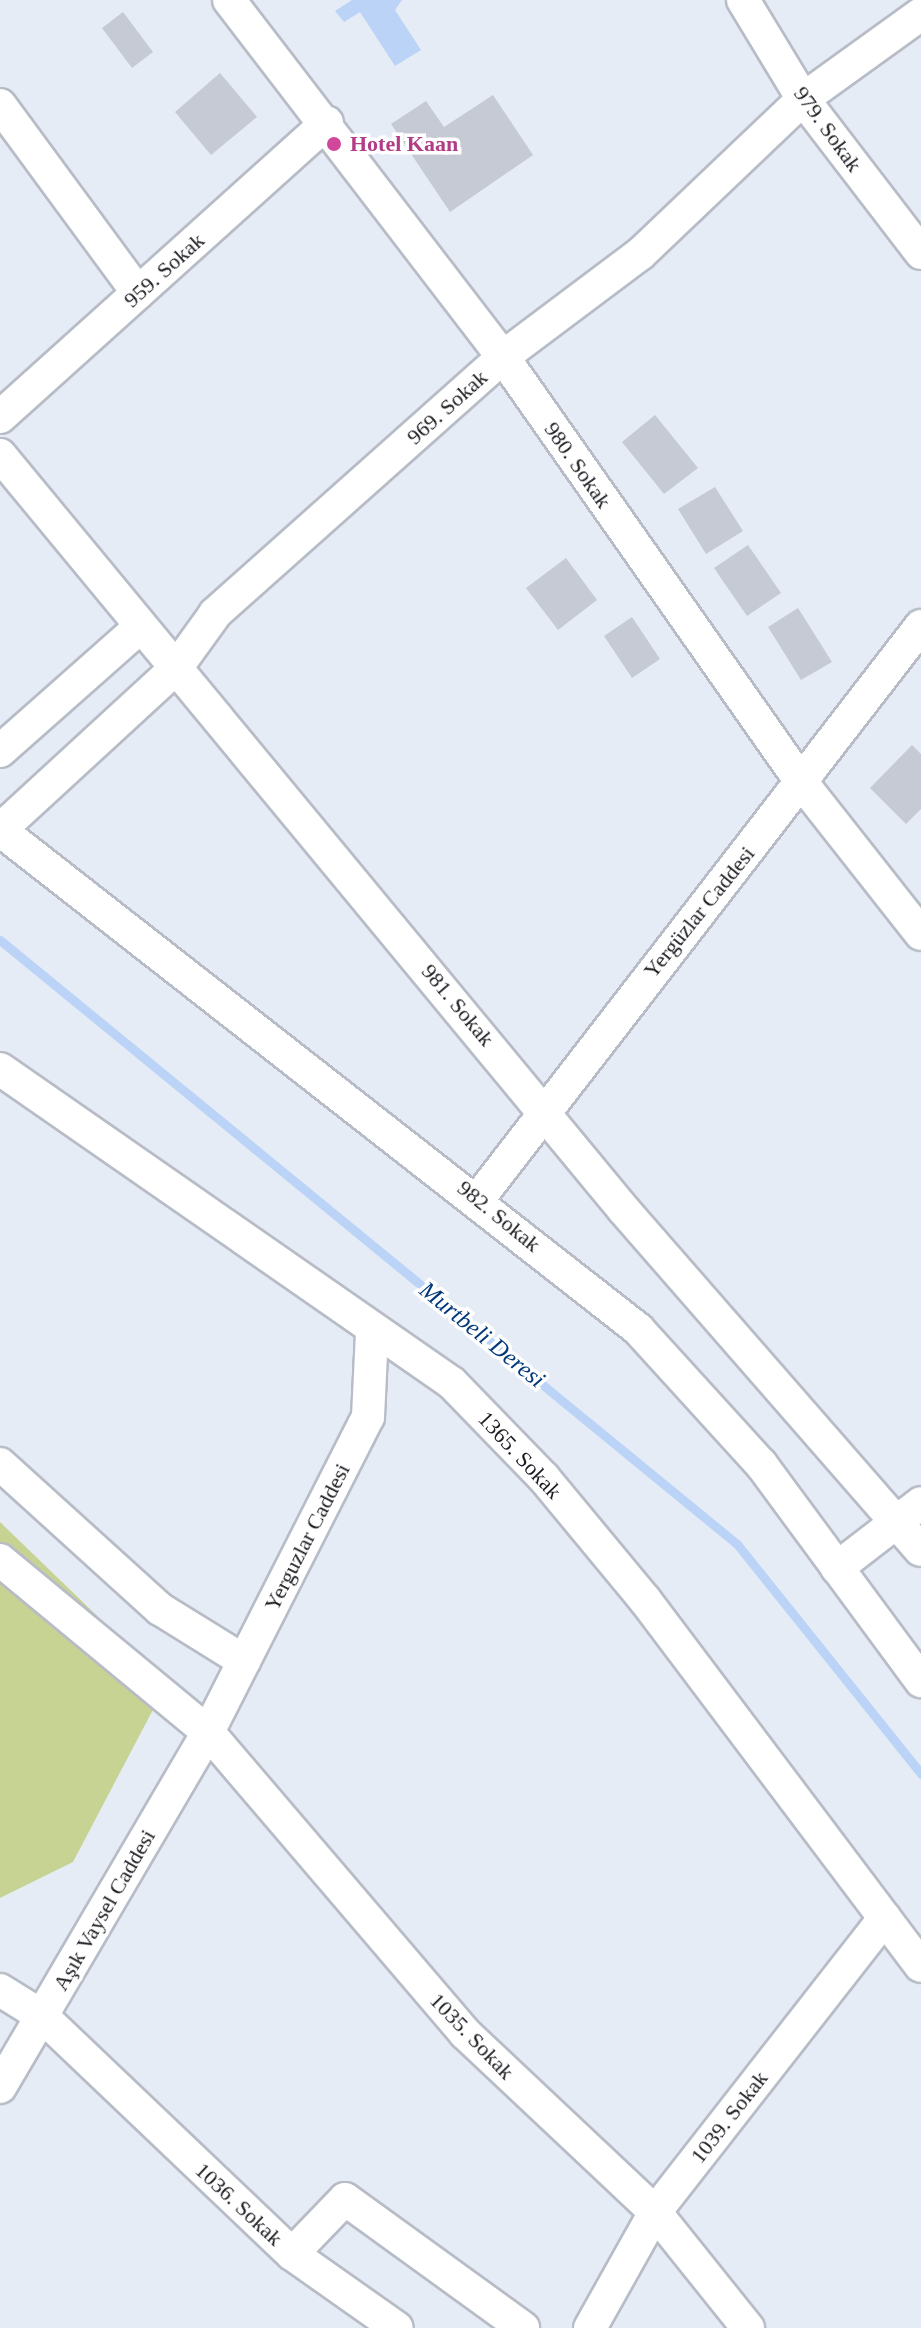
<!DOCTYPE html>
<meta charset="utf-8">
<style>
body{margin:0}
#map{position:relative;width:921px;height:2328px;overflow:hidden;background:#e6ecf6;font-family:"Times New Roman",serif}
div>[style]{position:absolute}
.green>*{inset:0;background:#c7d392}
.water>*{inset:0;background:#bad3f7}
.stream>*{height:9px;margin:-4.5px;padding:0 4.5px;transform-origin:4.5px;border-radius:4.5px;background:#bad3f7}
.building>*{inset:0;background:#c5cad4}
.roads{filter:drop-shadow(2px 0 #b7bcc6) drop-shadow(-2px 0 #b7bcc6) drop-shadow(0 2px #b7bcc6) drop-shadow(0 -2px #b7bcc6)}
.minor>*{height:32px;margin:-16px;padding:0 16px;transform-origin:16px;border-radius:16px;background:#fff}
.dots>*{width:22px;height:22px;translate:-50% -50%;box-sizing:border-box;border:4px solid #fff;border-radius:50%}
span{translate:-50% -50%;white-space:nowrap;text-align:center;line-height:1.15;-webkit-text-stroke:7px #fff;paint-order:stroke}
.street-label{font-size:22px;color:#1a1c20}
.hotel-label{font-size:22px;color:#b23c85;font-weight:700}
.left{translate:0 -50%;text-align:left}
.water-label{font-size:24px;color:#00387a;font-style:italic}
</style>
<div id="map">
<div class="green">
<div style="clip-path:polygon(0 1522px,121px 1639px,156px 1704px,73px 1862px,0 1898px)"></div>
</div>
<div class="water">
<div style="clip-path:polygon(352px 0,402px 0,395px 10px,421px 50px,395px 66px,360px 12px,344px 22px,335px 11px)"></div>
</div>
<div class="stream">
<div style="left:0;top:940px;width:953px;rotate:39.34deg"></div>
<div style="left:737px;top:1544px;width:295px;rotate:51.3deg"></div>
</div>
<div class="building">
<div style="clip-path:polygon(123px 12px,153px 52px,132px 68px,102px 28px)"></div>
<div style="clip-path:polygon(220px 73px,257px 117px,211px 155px,175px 112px)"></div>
<div style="clip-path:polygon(493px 95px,533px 155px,450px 212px,391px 124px,426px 101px,444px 127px)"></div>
<div style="clip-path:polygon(655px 415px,698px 468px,664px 494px,622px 442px)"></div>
<div style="clip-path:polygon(715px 487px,743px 531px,706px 554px,678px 509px)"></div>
<div style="clip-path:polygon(748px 545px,781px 593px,747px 616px,714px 568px)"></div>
<div style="clip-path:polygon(566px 558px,597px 600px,558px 630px,526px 588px)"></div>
<div style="clip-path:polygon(798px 608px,832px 662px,801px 680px,768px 627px)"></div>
<div style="clip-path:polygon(632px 617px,660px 659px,632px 678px,604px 636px)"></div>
<div style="clip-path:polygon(912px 745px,921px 754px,921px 809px,906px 824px,870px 788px)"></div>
</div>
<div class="roads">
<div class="minor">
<div style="left:229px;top:0;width:450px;rotate:52.5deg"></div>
<div style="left:503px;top:357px;width:520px;rotate:54.94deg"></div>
<div style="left:802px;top:783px;width:192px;rotate:51.8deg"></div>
<div style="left:743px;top:0;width:116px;rotate:58.8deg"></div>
<div style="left:803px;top:99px;width:194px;rotate:52.5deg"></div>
<div style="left:921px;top:14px;width:145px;rotate:144.2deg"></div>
<div style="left:803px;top:99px;width:225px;rotate:136.4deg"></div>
<div style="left:640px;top:254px;width:171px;rotate:143.1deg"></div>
<div style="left:503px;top:357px;width:386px;rotate:138.3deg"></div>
<div style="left:215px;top:614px;width:67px;rotate:125.8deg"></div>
<div style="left:176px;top:668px;width:239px;rotate:137.4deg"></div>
<div style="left:0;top:830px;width:810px;rotate:38.03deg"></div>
<div style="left:638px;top:1329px;width:183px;rotate:47.7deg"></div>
<div style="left:761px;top:1464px;width:270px;rotate:53.6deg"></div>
<div style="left:0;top:105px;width:233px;rotate:53.7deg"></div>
<div style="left:0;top:417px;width:440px;rotate:-42deg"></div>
<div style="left:0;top:455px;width:979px;rotate:50.43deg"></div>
<div style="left:624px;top:1210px;width:451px;rotate:48.9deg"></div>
<div style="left:0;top:751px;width:187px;rotate:-41.5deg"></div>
<div style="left:0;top:1069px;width:550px;rotate:34.79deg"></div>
<div style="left:452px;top:1383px;width:132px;rotate:45.9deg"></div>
<div style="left:544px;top:1478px;width:158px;rotate:50.4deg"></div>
<div style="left:645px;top:1600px;width:458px;rotate:53deg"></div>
<div style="left:479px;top:1198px;width:723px;rotate:-52.31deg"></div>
<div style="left:0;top:1464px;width:216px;rotate:42.2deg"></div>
<div style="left:160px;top:1609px;width:99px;rotate:31.8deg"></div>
<div style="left:0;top:1560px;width:270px;rotate:39.6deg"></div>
<div style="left:208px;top:1732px;width:396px;rotate:49.5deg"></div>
<div style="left:465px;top:2033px;width:261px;rotate:43.3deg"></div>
<div style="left:655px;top:2212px;width:149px;rotate:51.3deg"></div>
<div style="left:837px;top:1568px;width:106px;rotate:-37.7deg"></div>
<div style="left:0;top:1990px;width:49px;rotate:31.8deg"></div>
<div style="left:42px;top:2016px;width:345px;rotate:43.6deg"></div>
<div style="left:292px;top:2254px;width:76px;rotate:-46.1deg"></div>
<div style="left:345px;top:2199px;width:220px;rotate:35.9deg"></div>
<div style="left:0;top:2087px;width:411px;rotate:-59.6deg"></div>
<div style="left:208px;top:1732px;width:353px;rotate:-63.1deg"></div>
<div style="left:368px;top:1417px;width:84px;rotate:-87.3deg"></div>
<div style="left:292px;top:2254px;width:128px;rotate:35.2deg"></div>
<div style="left:590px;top:2328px;width:133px;rotate:-60.7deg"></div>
<div style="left:655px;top:2212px;width:373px;rotate:-52deg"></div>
</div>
</div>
<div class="dots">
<div style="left:334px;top:144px;background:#d1479c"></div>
</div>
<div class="street-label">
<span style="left:828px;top:129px;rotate:54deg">979. Sokak</span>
<span style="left:164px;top:270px;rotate:-42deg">959. Sokak</span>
<span style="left:447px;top:407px;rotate:-42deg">969. Sokak</span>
<span style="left:578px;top:465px;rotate:55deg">980. Sokak</span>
<span style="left:699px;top:912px;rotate:-51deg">Yergüzlar Caddesi</span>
<span style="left:458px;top:1005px;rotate:50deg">981. Sokak</span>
<span style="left:499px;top:1216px;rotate:39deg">982. Sokak</span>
<span style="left:520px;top:1455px;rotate:47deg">1365. Sokak</span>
<span style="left:307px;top:1537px;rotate:-63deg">Yerguzlar Caddesi</span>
<span style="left:104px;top:1910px;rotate:-60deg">Aşık Vaysel Caddesi</span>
<span style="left:472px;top:2036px;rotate:46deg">1035. Sokak</span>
<span style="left:729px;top:2117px;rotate:-52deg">1039. Sokak</span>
<span style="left:239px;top:2204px;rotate:43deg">1036. Sokak</span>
</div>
<div class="hotel-label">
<span class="left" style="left:350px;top:144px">Hotel Kaan</span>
</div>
<div class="water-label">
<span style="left:482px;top:1335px;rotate:39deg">Murtbeli Deresi</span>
</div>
</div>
